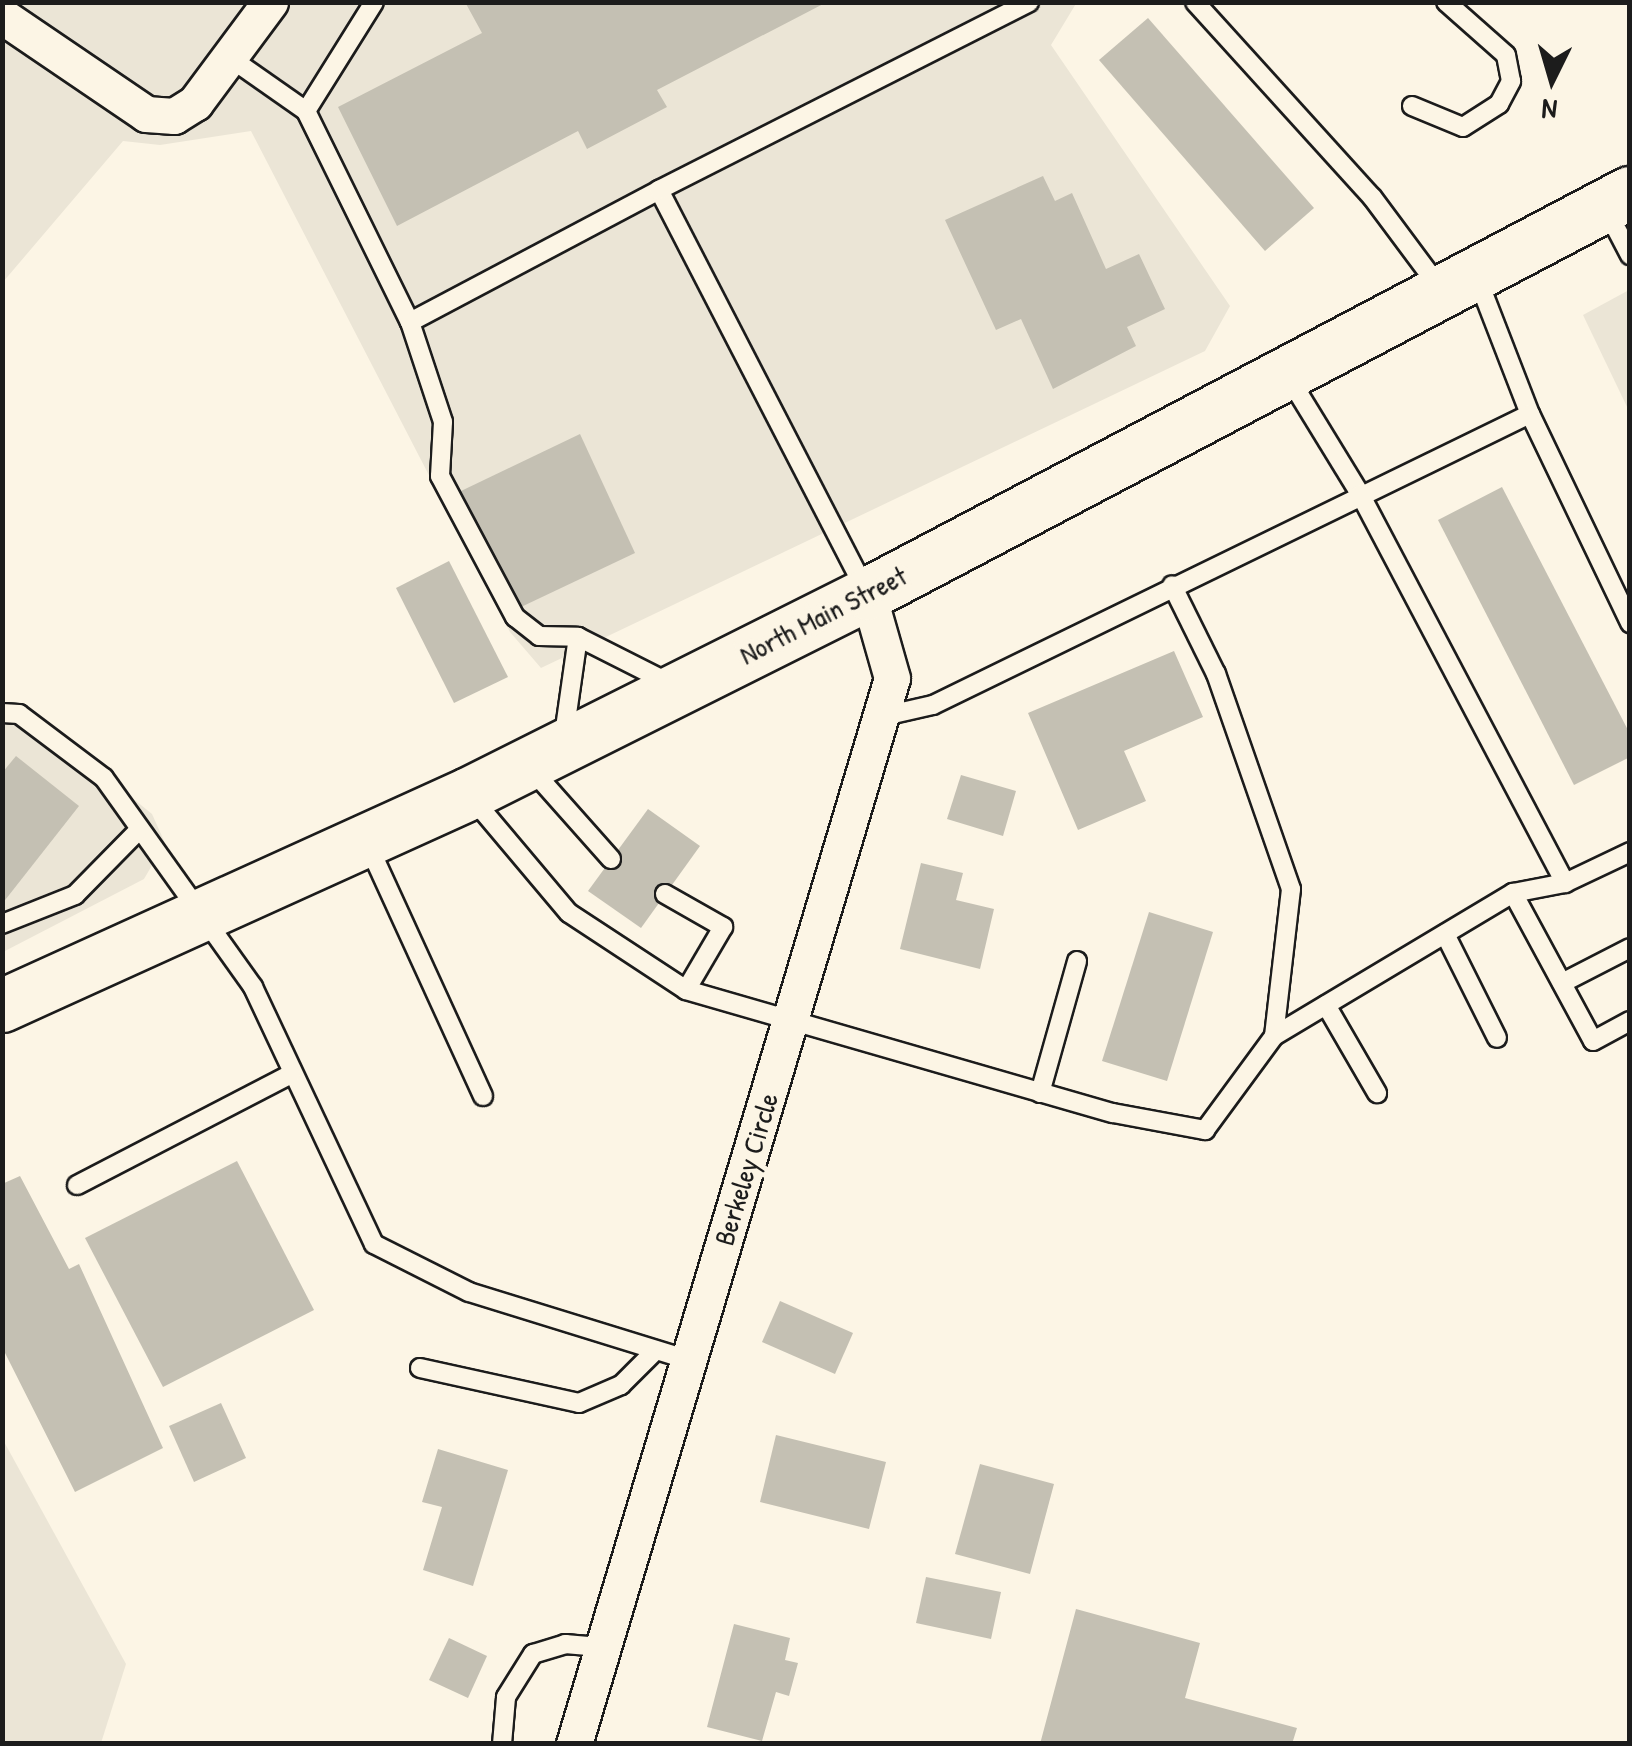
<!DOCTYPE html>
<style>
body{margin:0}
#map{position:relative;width:1632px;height:1746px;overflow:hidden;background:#fcf5e5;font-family:"Patrick Hand",sans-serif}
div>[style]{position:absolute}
.built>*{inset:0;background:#ebe5d6}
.building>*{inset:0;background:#c4c0b3}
.roads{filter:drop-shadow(2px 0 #1c1c1c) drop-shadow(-2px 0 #1c1c1c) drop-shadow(0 2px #1c1c1c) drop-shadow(0 -2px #1c1c1c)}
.lane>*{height:18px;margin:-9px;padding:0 9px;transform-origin:9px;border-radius:9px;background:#fcf5e5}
.street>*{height:35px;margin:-17.5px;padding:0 17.5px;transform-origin:17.5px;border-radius:17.5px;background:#fcf5e5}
.primary>*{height:52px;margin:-26px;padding:0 26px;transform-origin:26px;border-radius:26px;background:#fcf5e5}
span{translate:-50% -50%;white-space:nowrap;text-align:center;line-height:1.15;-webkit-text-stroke:10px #fcf5e5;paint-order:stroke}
.street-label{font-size:28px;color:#1c1c1c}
.frame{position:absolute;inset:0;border:5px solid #1c1c1c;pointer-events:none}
.north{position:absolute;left:1502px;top:30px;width:100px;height:100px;-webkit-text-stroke:8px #fcf5e5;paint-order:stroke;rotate:185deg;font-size:28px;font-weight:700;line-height:40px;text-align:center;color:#1c1c1c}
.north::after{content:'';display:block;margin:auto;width:35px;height:45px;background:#1c1c1c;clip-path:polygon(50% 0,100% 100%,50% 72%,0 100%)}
</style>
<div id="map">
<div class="built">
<div style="clip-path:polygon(1077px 2px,1051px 45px,1230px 306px,1205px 351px,541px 668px,510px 632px,251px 131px,160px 145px,123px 141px,3px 282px,3px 3px)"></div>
<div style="clip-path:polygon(1629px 290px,1629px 411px,1583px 315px)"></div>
<div style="clip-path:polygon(2px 705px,19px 706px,152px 814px,165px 843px,144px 879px,3px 952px)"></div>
<div style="clip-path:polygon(2px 1438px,126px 1664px,101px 1743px,3px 1743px)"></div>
</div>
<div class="building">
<div style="clip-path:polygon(465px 2px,827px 2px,657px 90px,667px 107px,587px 149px,578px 131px,397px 226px,338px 107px,482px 33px)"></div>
<div style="clip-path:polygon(1148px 18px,1314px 208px,1265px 251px,1099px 60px)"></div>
<div style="clip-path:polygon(1043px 176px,1055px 201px,1072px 193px,1106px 269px,1139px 254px,1165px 309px,1127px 327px,1136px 346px,1053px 389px,1021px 319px,996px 330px,945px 220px)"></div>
<div style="clip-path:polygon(580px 434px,635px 553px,521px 607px,461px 491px)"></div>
<div style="clip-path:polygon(1502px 487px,1630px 734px,1630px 757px,1574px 785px,1438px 520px)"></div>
<div style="clip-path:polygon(449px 561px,508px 677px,454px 703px,396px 588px)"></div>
<div style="clip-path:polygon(1174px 651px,1203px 717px,1124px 751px,1146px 801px,1078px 830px,1028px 713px)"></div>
<div style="clip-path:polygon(16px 756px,79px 806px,2px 904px,2px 773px)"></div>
<div style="clip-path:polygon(961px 775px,1016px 791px,1003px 836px,947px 819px)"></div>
<div style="clip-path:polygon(648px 809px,700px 846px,641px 928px,588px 891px)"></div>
<div style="clip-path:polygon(921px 863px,963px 873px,956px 900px,994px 909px,980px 969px,900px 949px)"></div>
<div style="clip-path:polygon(1149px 912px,1213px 932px,1167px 1081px,1102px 1061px)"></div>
<div style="clip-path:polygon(237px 1161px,314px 1310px,163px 1387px,85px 1238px)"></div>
<div style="clip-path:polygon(20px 1176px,69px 1269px,79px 1264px,163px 1448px,75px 1492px,2px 1347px,2px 1184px)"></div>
<div style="clip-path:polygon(780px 1301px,853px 1333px,835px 1374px,762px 1342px)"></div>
<div style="clip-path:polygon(221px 1403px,246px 1458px,194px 1482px,169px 1426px)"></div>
<div style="clip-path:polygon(776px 1435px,886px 1462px,869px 1529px,760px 1502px)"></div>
<div style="clip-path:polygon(438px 1449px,508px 1470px,473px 1586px,423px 1570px,442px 1507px,422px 1502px)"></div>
<div style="clip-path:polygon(980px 1464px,1054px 1484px,1030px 1574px,955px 1554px)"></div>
<div style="clip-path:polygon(926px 1577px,1001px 1592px,991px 1639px,916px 1623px)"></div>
<div style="clip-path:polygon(1076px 1609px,1200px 1643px,1185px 1698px,1297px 1728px,1292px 1744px,1040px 1744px)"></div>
<div style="clip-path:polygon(734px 1624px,790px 1638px,785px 1660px,798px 1663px,789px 1696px,776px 1692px,762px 1741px,707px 1727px)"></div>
<div style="clip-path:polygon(449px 1638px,487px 1656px,468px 1698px,429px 1680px)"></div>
</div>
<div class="roads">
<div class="lane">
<div style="left:1195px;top:2px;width:263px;rotate:47.8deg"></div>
<div style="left:1372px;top:197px;width:112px;rotate:53.3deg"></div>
<div style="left:229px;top:57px;width:94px;rotate:35deg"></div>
<div style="left:306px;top:111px;width:235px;rotate:63.8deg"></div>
<div style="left:410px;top:322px;width:282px;rotate:-27.9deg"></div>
<div style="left:659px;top:190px;width:449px;rotate:62.7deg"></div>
<div style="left:1412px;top:106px;width:55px;rotate:22.4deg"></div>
<div style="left:1463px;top:127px;width:43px;rotate:-32.6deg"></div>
<div style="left:1499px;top:104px;width:26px;rotate:-62deg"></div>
<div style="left:1511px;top:81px;width:26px;rotate:-101deg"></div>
<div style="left:1506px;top:55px;width:80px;rotate:-138.5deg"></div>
<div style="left:306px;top:111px;width:128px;rotate:-58deg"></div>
<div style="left:659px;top:190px;width:415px;rotate:-26.9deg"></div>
<div style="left:1607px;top:211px;width:50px;rotate:62.4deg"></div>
<div style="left:1478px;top:280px;width:144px;rotate:68.8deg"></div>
<div style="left:410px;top:322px;width:105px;rotate:71.7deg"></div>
<div style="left:443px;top:422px;width:54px;rotate:93.2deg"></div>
<div style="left:440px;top:476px;width:160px;rotate:62deg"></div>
<div style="left:515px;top:617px;width:31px;rotate:38deg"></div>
<div style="left:539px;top:636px;width:39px;rotate:1deg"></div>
<div style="left:578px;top:637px;width:102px;rotate:26.8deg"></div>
<div style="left:1289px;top:378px;width:136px;rotate:58.5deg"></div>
<div style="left:1360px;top:494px;width:440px;rotate:62.2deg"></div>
<div style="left:1565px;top:883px;width:72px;rotate:-25.5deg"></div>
<div style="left:2px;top:713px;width:17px;rotate:3deg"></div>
<div style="left:19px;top:714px;width:106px;rotate:37deg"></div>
<div style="left:104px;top:778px;width:257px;rotate:54.5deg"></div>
<div style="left:253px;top:987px;width:284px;rotate:64.8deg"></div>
<div style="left:374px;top:1244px;width:106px;rotate:26.8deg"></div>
<div style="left:469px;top:1292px;width:229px;rotate:17.2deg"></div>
<div style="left:880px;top:717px;width:54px;rotate:-12.8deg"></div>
<div style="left:933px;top:705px;width:664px;rotate:-25.99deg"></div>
<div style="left:1530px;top:414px;width:232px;rotate:64.4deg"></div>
<div style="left:564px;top:735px;width:99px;rotate:-81.9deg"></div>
<div style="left:532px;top:770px;width:119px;rotate:48.4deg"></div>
<div style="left:472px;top:798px;width:150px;rotate:49.9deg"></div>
<div style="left:569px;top:913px;width:140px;rotate:33.3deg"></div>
<div style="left:686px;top:990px;width:444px;rotate:16.1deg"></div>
<div style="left:1113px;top:1113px;width:94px;rotate:10.5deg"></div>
<div style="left:1205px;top:1130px;width:117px;rotate:-53.7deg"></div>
<div style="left:1274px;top:1036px;width:148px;rotate:-83.4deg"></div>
<div style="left:1291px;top:889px;width:228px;rotate:-109.2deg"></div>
<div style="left:1216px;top:674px;width:99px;rotate:-116.3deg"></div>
<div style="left:369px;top:847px;width:274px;rotate:65.4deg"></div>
<div style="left:1565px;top:883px;width:53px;rotate:169.1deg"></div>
<div style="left:1513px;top:893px;width:168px;rotate:61.6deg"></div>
<div style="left:1593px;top:1041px;width:42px;rotate:-28.4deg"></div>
<div style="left:665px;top:894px;width:67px;rotate:29.6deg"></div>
<div style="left:723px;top:927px;width:73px;rotate:120.4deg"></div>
<div style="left:2px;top:924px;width:79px;rotate:-21.7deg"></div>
<div style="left:75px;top:895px;width:88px;rotate:-45.5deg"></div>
<div style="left:1445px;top:934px;width:116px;rotate:63.4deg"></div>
<div style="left:1562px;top:983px;width:76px;rotate:-27.2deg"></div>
<div style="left:1326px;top:1005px;width:102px;rotate:59.9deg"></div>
<div style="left:1274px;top:1036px;width:279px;rotate:-30.9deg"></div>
<div style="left:1040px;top:1093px;width:137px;rotate:-74.3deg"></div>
<div style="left:77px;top:1185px;width:241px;rotate:-27.4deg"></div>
<div style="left:420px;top:1368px;width:163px;rotate:12.4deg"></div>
<div style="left:579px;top:1403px;width:46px;rotate:-23.2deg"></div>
<div style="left:621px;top:1385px;width:49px;rotate:-45deg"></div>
<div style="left:502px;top:1744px;width:47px;rotate:-85.1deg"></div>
<div style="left:506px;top:1697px;width:51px;rotate:-57.9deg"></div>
<div style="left:533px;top:1654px;width:34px;rotate:-17deg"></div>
<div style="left:565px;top:1644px;width:38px;rotate:5deg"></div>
</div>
<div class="street">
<div style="left:2px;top:16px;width:174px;rotate:34.2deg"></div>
<div style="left:146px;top:114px;width:28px;rotate:4deg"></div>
<div style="left:174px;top:116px;width:25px;rotate:-32deg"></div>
<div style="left:195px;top:103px;width:126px;rotate:-53.4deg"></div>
<div style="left:574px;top:1744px;width:1112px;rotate:-73.39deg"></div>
<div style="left:892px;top:678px;width:87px;rotate:-105.9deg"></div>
</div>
<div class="primary">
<div style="left:2px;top:1006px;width:513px;rotate:-24.42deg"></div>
<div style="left:469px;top:794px;width:446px;rotate:-26.6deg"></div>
<div style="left:868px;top:594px;width:861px;rotate:-27.76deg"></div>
</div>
</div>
<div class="street-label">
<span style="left:823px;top:615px;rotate:-27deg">North Main Street</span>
<span style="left:746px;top:1169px;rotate:-73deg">Berkeley Circle</span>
</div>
<div class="frame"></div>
<div class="north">N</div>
</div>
